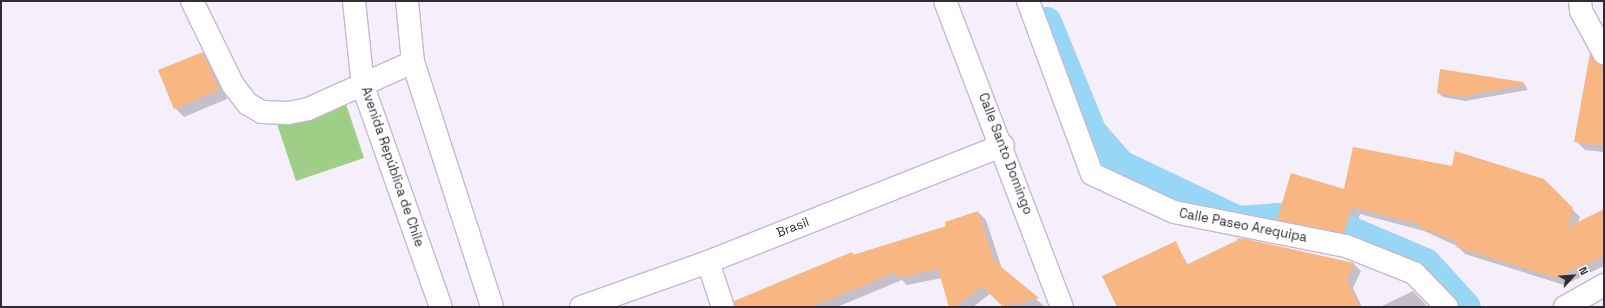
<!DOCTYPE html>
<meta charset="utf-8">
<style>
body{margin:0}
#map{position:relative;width:1605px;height:308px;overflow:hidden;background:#f5effb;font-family:"Space Grotesk",sans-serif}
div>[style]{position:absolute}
.green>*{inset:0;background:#9fcf87}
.shadow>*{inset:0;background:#0003}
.canal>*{height:31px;margin:-15.5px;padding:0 15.5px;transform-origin:15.5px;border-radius:15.5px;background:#98d6f5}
.building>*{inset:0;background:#f7b682}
.roads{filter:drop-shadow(1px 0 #c6b7d3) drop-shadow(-1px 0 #c6b7d3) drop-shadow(0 1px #c6b7d3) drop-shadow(0 -1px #c6b7d3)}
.minor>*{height:22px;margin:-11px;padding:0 11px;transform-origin:11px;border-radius:11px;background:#fff}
span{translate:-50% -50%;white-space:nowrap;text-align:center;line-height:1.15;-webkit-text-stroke:3.5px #fff;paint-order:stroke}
.street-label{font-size:13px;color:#312b36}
.frame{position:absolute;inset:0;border:2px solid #312b36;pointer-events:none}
.north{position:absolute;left:1553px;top:256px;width:40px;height:40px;-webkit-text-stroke:3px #fff;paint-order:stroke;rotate:64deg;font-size:11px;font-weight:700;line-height:16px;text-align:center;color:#312b36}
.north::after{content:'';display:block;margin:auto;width:14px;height:18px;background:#312b36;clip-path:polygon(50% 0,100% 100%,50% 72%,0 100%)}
</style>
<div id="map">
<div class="green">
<div style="clip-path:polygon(342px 92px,364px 158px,296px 181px,274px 115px)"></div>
</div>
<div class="shadow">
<div style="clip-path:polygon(203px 53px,211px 62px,227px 99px,184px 117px,175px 108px)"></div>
<div style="clip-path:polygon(1523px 82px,1528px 90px,1465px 101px,1443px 97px,1438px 93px)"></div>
<div style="clip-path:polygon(1604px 105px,1604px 152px,1585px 150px,1577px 142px)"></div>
<div style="clip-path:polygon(1453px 167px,1543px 180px,1580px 217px,1578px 223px,1604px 211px,1604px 266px,1564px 285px,1465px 254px,1457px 246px,1424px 231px,1360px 214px,1351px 240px,1285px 227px,1278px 219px,1345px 190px)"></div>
<div style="clip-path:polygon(978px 212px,986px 220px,1002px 269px,1045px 307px,1005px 307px,991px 293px,973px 307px,950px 307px,942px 278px,907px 285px,902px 280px,837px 307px,763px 307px,852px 253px,854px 255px,947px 227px)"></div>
<div style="clip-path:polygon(1236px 238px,1354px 264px,1361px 271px,1353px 288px,1362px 307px,1304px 307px)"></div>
<div style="clip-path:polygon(1175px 242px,1188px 265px,1250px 307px,1118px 307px)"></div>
<div style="clip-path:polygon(1413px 291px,1428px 307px,1380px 307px)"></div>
</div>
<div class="canal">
<div style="left:1046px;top:22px;width:119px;rotate:67.8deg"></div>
<div style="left:1091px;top:132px;width:44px;rotate:48.7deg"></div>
<div style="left:1120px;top:165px;width:131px;rotate:25.4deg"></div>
<div style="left:1238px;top:221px;width:40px;rotate:-4.3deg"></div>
<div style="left:1278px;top:218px;width:63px;rotate:8.3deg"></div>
<div style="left:1340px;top:227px;width:92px;rotate:23deg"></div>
<div style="left:1425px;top:263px;width:59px;rotate:47.7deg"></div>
</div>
<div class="building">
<div style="clip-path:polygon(203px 52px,219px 90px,174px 109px,158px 70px)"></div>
<div style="clip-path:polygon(1590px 53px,1597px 63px,1604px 65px,1604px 146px,1574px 142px)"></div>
<div style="clip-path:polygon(1440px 69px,1523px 82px,1523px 85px,1459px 97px,1437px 93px)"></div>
<div style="clip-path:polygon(1353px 147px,1452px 166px,1455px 151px,1544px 179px,1573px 208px,1568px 227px,1604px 209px,1604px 256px,1556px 278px,1456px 247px,1458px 242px,1420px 228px,1421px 225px,1352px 207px,1344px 233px,1277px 220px,1291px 173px,1344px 189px)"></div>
<div style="clip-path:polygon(978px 211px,994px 261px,1039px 298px,1003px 307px,982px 286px,955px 307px,949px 307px,938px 269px,898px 278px,896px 272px,811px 307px,735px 307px,734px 301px,852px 252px,853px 255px,946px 226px,945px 222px)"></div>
<div style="clip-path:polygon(1242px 238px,1354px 263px,1347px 281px,1360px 307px,1117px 307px,1102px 276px,1176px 241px,1186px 265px)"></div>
</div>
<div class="roads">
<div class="minor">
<div style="left:192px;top:1px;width:93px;rotate:64deg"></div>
<div style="left:233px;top:85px;width:24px;rotate:52deg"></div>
<div style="left:248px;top:104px;width:16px;rotate:30deg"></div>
<div style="left:262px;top:112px;width:26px;rotate:2deg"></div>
<div style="left:288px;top:113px;width:20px;rotate:-11deg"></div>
<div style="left:308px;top:109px;width:115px;rotate:-24.1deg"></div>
<div style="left:354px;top:1px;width:85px;rotate:84deg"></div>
<div style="left:363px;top:86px;width:234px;rotate:70.6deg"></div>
<div style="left:407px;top:1px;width:61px;rotate:84.4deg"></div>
<div style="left:413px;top:62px;width:257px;rotate:72.1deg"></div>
<div style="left:945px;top:1px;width:328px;rotate:69.1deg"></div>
<div style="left:1028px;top:1px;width:184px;rotate:69.7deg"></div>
<div style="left:1092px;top:174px;width:90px;rotate:24.9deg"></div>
<div style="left:1174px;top:212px;width:175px;rotate:11.2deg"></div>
<div style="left:1346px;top:246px;width:73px;rotate:21.7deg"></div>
<div style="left:1414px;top:273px;width:47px;rotate:45.9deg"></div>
<div style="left:1580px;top:1px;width:10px;rotate:84deg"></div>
<div style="left:1581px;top:11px;width:48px;rotate:61.3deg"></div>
<div style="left:708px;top:262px;width:47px;rotate:71.6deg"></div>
<div style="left:581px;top:307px;width:135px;rotate:-19.5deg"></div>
<div style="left:708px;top:262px;width:317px;rotate:-21.6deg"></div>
<div style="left:1565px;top:307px;width:45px;rotate:-29.4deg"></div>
</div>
</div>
<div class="street-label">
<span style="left:1005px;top:154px;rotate:69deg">Calle Santo Domingo</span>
<span style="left:392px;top:167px;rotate:71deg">Avenida República de Chile</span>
<span style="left:1243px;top:226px;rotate:11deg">Calle Paseo Arequipa</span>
<span style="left:793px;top:228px;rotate:-21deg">Brasil</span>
</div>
<div class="frame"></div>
<div class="north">N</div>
</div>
